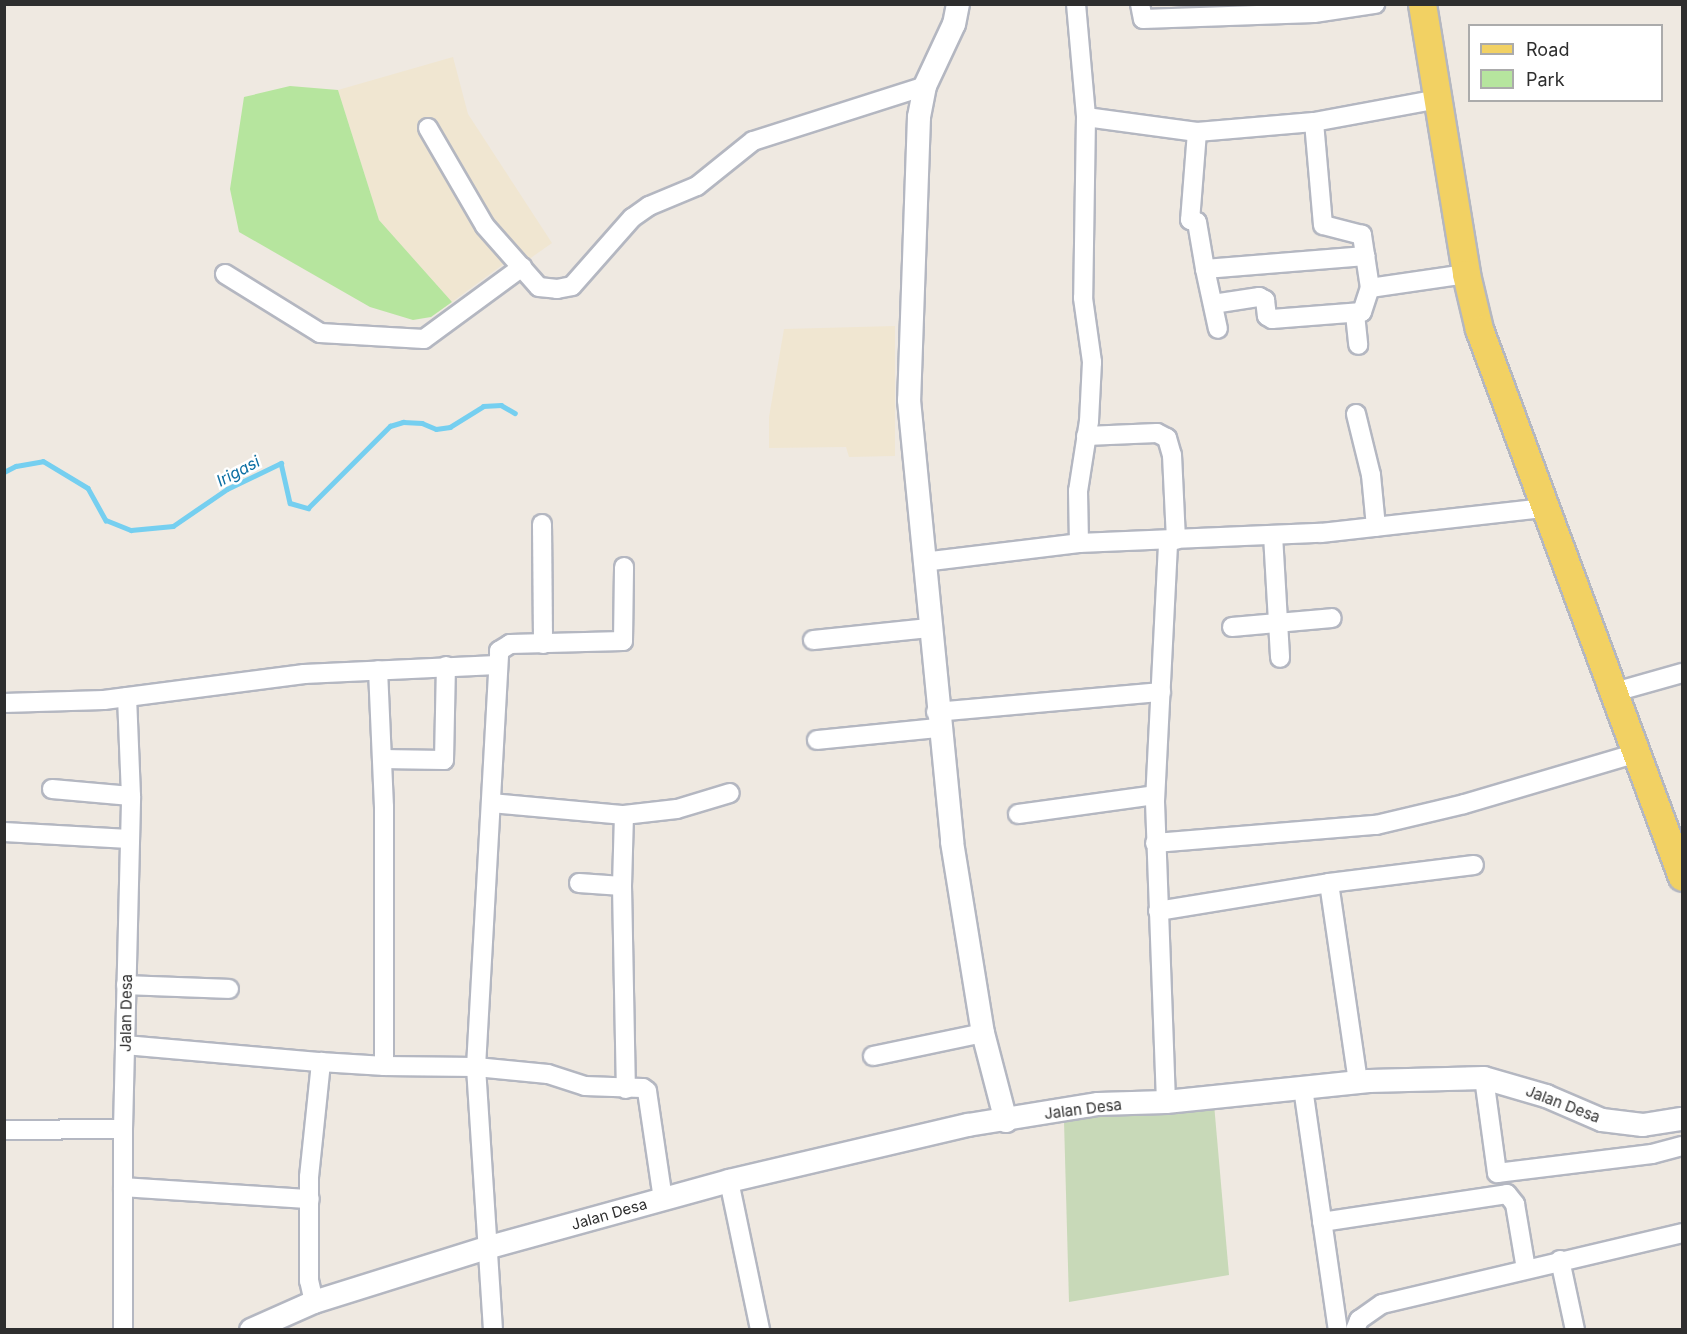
<!DOCTYPE html>
<style>
body{margin:0}
#map{position:relative;width:1687px;height:1334px;overflow:hidden;background:#efe9e1;font-family:Inter,sans-serif}
div>[style]{position:absolute}
.education>*{inset:0;background:#f0e6d1}
.green>*{inset:0;background:#b6e59e}
.cemetery>*{inset:0;background:#c8d9b8}
.stream>*{height:4.5px;margin:-2.25px;padding:0 2.25px;transform-origin:2.25px;border-radius:2.25px;background:#75cff0}
.roads{filter:drop-shadow(2px 0 #b4b7c1) drop-shadow(-2px 0 #b4b7c1) drop-shadow(0 2px #b4b7c1) drop-shadow(0 -2px #b4b7c1)}
.minor>*{height:18px;margin:-9px;padding:0 9px;transform-origin:9px;border-radius:9px;background:#fff}
.tertiary>*{height:22px;margin:-11px;padding:0 11px;transform-origin:11px;border-radius:11px;background:#fff}
.primary>*{height:27px;margin:-13.5px;padding:0 13.5px;transform-origin:13.5px;border-radius:13.5px;background:#f2d163}
span{translate:-50% -50%;white-space:nowrap;text-align:center;line-height:1.15;-webkit-text-stroke:5px #fff;paint-order:stroke}
.street-label{font-size:15px;color:#2e2e2e}
.water-label{font-size:16px;color:#0d6fa3;font-style:italic}
.frame{position:absolute;inset:0;border:6px solid #2e2e2e;pointer-events:none}
.legend{position:absolute;left:1468px;top:24px;width:195px;height:78px;box-sizing:border-box;background:#fff;border:2px solid #ababab;margin:0;padding:8px 10px;list-style:none;font-size:18px;color:#2e2e2e}
.legend li{display:flex;align-items:center;gap:12px;height:30px}
.legend b{width:30px;border:2px solid #ababab}
</style>
<div id="map">
<div class="education">
<div style="clip-path:polygon(453px 57px,468px 114px,552px 243px,525px 262px,505px 263px,452px 302px,379px 220px,338px 90px)"></div>
<div style="clip-path:polygon(895px 326px,895px 456px,849px 457px,846px 447px,769px 448px,769px 417px,784px 329px)"></div>
</div>
<div class="green">
<div style="clip-path:polygon(290px 86px,338px 90px,379px 220px,452px 302px,431px 317px,413px 320px,370px 307px,239px 232px,230px 189px,244px 97px)"></div>
</div>
<div class="cemetery">
<div style="clip-path:polygon(1214px 1104px,1229px 1275px,1069px 1302px,1064px 1121px)"></div>
</div>
<div class="stream">
<div style="left:4px;top:472px;width:13px;rotate:-27deg"></div>
<div style="left:16px;top:466px;width:27px;rotate:-10deg"></div>
<div style="left:43px;top:461px;width:52px;rotate:31deg"></div>
<div style="left:88px;top:488px;width:37px;rotate:61deg"></div>
<div style="left:106px;top:520px;width:27px;rotate:22deg"></div>
<div style="left:131px;top:530px;width:42px;rotate:-5.4deg"></div>
<div style="left:173px;top:526px;width:65px;rotate:-34.4deg"></div>
<div style="left:227px;top:489px;width:60px;rotate:-25.7deg"></div>
<div style="left:281px;top:463px;width:41px;rotate:77.3deg"></div>
<div style="left:290px;top:503px;width:19px;rotate:16deg"></div>
<div style="left:308px;top:508px;width:116px;rotate:-45deg"></div>
<div style="left:390px;top:426px;width:14px;rotate:-17deg"></div>
<div style="left:403px;top:422px;width:19px;rotate:3deg"></div>
<div style="left:422px;top:423px;width:15px;rotate:23deg"></div>
<div style="left:436px;top:429px;width:14px;rotate:-8deg"></div>
<div style="left:450px;top:427px;width:39px;rotate:-32deg"></div>
<div style="left:483px;top:406px;width:18px;rotate:-3deg"></div>
<div style="left:501px;top:405px;width:16px;rotate:30deg"></div>
</div>
<div class="roads">
<div class="minor">
<div style="left:1076px;top:4px;width:113px;rotate:84.9deg"></div>
<div style="left:1086px;top:117px;width:181px;rotate:90.9deg"></div>
<div style="left:1083px;top:298px;width:65px;rotate:82deg"></div>
<div style="left:1092px;top:362px;width:59px;rotate:92.9deg"></div>
<div style="left:1089px;top:421px;width:71px;rotate:98.9deg"></div>
<div style="left:1078px;top:491px;width:52px;rotate:88.9deg"></div>
<div style="left:1140px;top:4px;width:15px;rotate:79deg"></div>
<div style="left:1143px;top:19px;width:171px;rotate:-2deg"></div>
<div style="left:1314px;top:13px;width:62px;rotate:-8.4deg"></div>
<div style="left:1086px;top:117px;width:112px;rotate:7.7deg"></div>
<div style="left:1197px;top:132px;width:117px;rotate:-4.9deg"></div>
<div style="left:1314px;top:122px;width:126px;rotate:-10.5deg"></div>
<div style="left:428px;top:128px;width:113px;rotate:59.8deg"></div>
<div style="left:485px;top:226px;width:81px;rotate:48.5deg"></div>
<div style="left:539px;top:287px;width:18px;rotate:6deg"></div>
<div style="left:557px;top:289px;width:15px;rotate:-11deg"></div>
<div style="left:572px;top:286px;width:91px;rotate:-48.6deg"></div>
<div style="left:632px;top:218px;width:21px;rotate:-35deg"></div>
<div style="left:649px;top:206px;width:52px;rotate:-22.6deg"></div>
<div style="left:697px;top:186px;width:72px;rotate:-38.8deg"></div>
<div style="left:753px;top:141px;width:181px;rotate:-17.7deg"></div>
<div style="left:1197px;top:132px;width:88px;rotate:94.5deg"></div>
<div style="left:1190px;top:220px;width:7px;rotate:16deg"></div>
<div style="left:1197px;top:222px;width:48px;rotate:80.3deg"></div>
<div style="left:1205px;top:269px;width:161px;rotate:-4.6deg"></div>
<div style="left:1205px;top:269px;width:61px;rotate:77.8deg"></div>
<div style="left:225px;top:274px;width:112px;rotate:31.8deg"></div>
<div style="left:320px;top:333px;width:104px;rotate:3.3deg"></div>
<div style="left:424px;top:339px;width:122px;rotate:-36.3deg"></div>
<div style="left:1370px;top:288px;width:97px;rotate:-8.3deg"></div>
<div style="left:1213px;top:304px;width:47px;rotate:-8.7deg"></div>
<div style="left:1259px;top:297px;width:7px;rotate:27deg"></div>
<div style="left:1265px;top:300px;width:16px;rotate:83deg"></div>
<div style="left:1267px;top:316px;width:6px;rotate:31deg"></div>
<div style="left:1272px;top:319px;width:90px;rotate:-4.4deg"></div>
<div style="left:1362px;top:312px;width:25px;rotate:-72deg"></div>
<div style="left:1370px;top:288px;width:54px;rotate:-98.6deg"></div>
<div style="left:1362px;top:235px;width:40px;rotate:-165.6deg"></div>
<div style="left:1323px;top:225px;width:103px;rotate:-95deg"></div>
<div style="left:1355px;top:314px;width:31px;rotate:84deg"></div>
<div style="left:1356px;top:414px;width:63px;rotate:76.2deg"></div>
<div style="left:1371px;top:475px;width:52px;rotate:84.5deg"></div>
<div style="left:1086px;top:436px;width:71px;rotate:-2.4deg"></div>
<div style="left:1157px;top:433px;width:11px;rotate:27deg"></div>
<div style="left:1167px;top:438px;width:18px;rotate:74deg"></div>
<div style="left:1172px;top:455px;width:85px;rotate:87.3deg"></div>
<div style="left:542px;top:524px;width:120px;rotate:89.5deg"></div>
<div style="left:1273px;top:535px;width:123px;rotate:86.7deg"></div>
<div style="left:923px;top:562px;width:157px;rotate:-6.9deg"></div>
<div style="left:1079px;top:543px;width:242px;rotate:-2.4deg"></div>
<div style="left:1321px;top:533px;width:223px;rotate:-6.4deg"></div>
<div style="left:1232px;top:627px;width:100px;rotate:-5.1deg"></div>
<div style="left:813px;top:640px;width:117px;rotate:-5.9deg"></div>
<div style="left:1615px;top:692px;width:70px;rotate:-15.8deg"></div>
<div style="left:4px;top:703px;width:100px;rotate:-1.7deg"></div>
<div style="left:104px;top:700px;width:202px;rotate:-7.4deg"></div>
<div style="left:304px;top:674px;width:193px;rotate:-2.7deg"></div>
<div style="left:936px;top:712px;width:226px;rotate:-5.1deg"></div>
<div style="left:817px;top:740px;width:122px;rotate:-5.7deg"></div>
<div style="left:382px;top:759px;width:62px;rotate:0.9deg"></div>
<div style="left:444px;top:760px;width:94px;rotate:-88.8deg"></div>
<div style="left:52px;top:789px;width:79px;rotate:5.1deg"></div>
<div style="left:491px;top:803px;width:134px;rotate:5.2deg"></div>
<div style="left:624px;top:815px;width:53px;rotate:-6.5deg"></div>
<div style="left:677px;top:809px;width:55px;rotate:-16.8deg"></div>
<div style="left:1018px;top:814px;width:138px;rotate:-7.9deg"></div>
<div style="left:4px;top:832px;width:125px;rotate:3.2deg"></div>
<div style="left:1155px;top:843px;width:222px;rotate:-4.7deg"></div>
<div style="left:1376px;top:825px;width:90px;rotate:-13.4deg"></div>
<div style="left:1464px;top:804px;width:180px;rotate:-16.4deg"></div>
<div style="left:579px;top:883px;width:43px;rotate:4deg"></div>
<div style="left:622px;top:886px;width:71px;rotate:-88.4deg"></div>
<div style="left:1329px;top:883px;width:201px;rotate:81.7deg"></div>
<div style="left:622px;top:886px;width:203px;rotate:88.9deg"></div>
<div style="left:1158px;top:911px;width:173px;rotate:-9.3deg"></div>
<div style="left:1329px;top:883px;width:146px;rotate:-7.1deg"></div>
<div style="left:126px;top:985px;width:103px;rotate:2.2deg"></div>
<div style="left:125px;top:1045px;width:197px;rotate:5deg"></div>
<div style="left:873px;top:1056px;width:112px;rotate:-11.8deg"></div>
<div style="left:384px;top:1066px;width:92px;rotate:0.6deg"></div>
<div style="left:476px;top:1067px;width:72px;rotate:5.6deg"></div>
<div style="left:548px;top:1074px;width:39px;rotate:18deg"></div>
<div style="left:585px;top:1086px;width:58px;rotate:2deg"></div>
<div style="left:643px;top:1088px;width:5px;rotate:37deg"></div>
<div style="left:647px;top:1091px;width:109px;rotate:81.6deg"></div>
<div style="left:1484px;top:1078px;width:96px;rotate:82.2deg"></div>
<div style="left:1497px;top:1173px;width:156px;rotate:-7deg"></div>
<div style="left:1652px;top:1154px;width:31px;rotate:-15deg"></div>
<div style="left:1303px;top:1088px;width:245px;rotate:81.8deg"></div>
<div style="left:1166px;top:1102px;width:301px;rotate:-92.1deg"></div>
<div style="left:1155px;top:801px;width:261px;rotate:-87.1deg"></div>
<div style="left:4px;top:1130px;width:119px;rotate:-0.5deg"></div>
<div style="left:729px;top:1181px;width:152px;rotate:78.2deg"></div>
<div style="left:123px;top:1187px;width:187px;rotate:3.7deg"></div>
<div style="left:1322px;top:1222px;width:187px;rotate:-8.6deg"></div>
<div style="left:1507px;top:1194px;width:13px;rotate:51deg"></div>
<div style="left:1515px;top:1204px;width:66px;rotate:80.4deg"></div>
<div style="left:1560px;top:1260px;width:72px;rotate:77.9deg"></div>
<div style="left:314px;top:1302px;width:22px;rotate:-103deg"></div>
<div style="left:309px;top:1281px;width:104px;rotate:-90deg"></div>
<div style="left:309px;top:1177px;width:116px;rotate:-84deg"></div>
<div style="left:321px;top:1062px;width:63px;rotate:3.6deg"></div>
<div style="left:384px;top:1066px;width:259px;rotate:-90deg"></div>
<div style="left:384px;top:807px;width:137px;rotate:-92.5deg"></div>
<div style="left:123px;top:1330px;width:201px;rotate:-90deg"></div>
<div style="left:123px;top:1129px;width:333px;rotate:-88.6deg"></div>
<div style="left:131px;top:796px;width:99px;rotate:-92.3deg"></div>
<div style="left:493px;top:1330px;width:264px;rotate:-93.7deg"></div>
<div style="left:476px;top:1067px;width:417px;rotate:-86.8deg"></div>
<div style="left:499px;top:651px;width:13px;rotate:-32deg"></div>
<div style="left:510px;top:644px;width:113px;rotate:-1.5deg"></div>
<div style="left:623px;top:641px;width:74px;rotate:-89.2deg"></div>
<div style="left:1355px;top:1330px;width:11px;rotate:-68deg"></div>
<div style="left:1359px;top:1320px;width:28px;rotate:-35deg"></div>
<div style="left:1382px;top:1304px;width:308px;rotate:-13.3deg"></div>
</div>
<div class="tertiary">
<div style="left:958px;top:4px;width:20px;rotate:101deg"></div>
<div style="left:954px;top:24px;width:68px;rotate:115.1deg"></div>
<div style="left:925px;top:86px;width:32px;rotate:101deg"></div>
<div style="left:919px;top:117px;width:283px;rotate:92deg"></div>
<div style="left:909px;top:400px;width:444px;rotate:84.4deg"></div>
<div style="left:952px;top:842px;width:193px;rotate:80.8deg"></div>
<div style="left:983px;top:1033px;width:91px;rotate:75.4deg"></div>
<div style="left:251px;top:1330px;width:69px;rotate:-24deg"></div>
<div style="left:314px;top:1302px;width:184px;rotate:-17.4deg"></div>
<div style="left:490px;top:1247px;width:248px;rotate:-15.4deg"></div>
<div style="left:729px;top:1181px;width:245px;rotate:-13.2deg"></div>
<div style="left:968px;top:1125px;width:132px;rotate:-9.2deg"></div>
<div style="left:1098px;top:1104px;width:68px;rotate:-1.7deg"></div>
<div style="left:1166px;top:1102px;width:204px;rotate:-5.9deg"></div>
<div style="left:1369px;top:1081px;width:115px;rotate:-1.5deg"></div>
<div style="left:1484px;top:1078px;width:65px;rotate:16.2deg"></div>
<div style="left:1546px;top:1096px;width:61px;rotate:23.2deg"></div>
<div style="left:1602px;top:1120px;width:41px;rotate:7deg"></div>
<div style="left:1643px;top:1125px;width:39px;rotate:-9deg"></div>
</div>
<div class="primary">
<div style="left:1422px;top:4px;width:274px;rotate:80.7deg"></div>
<div style="left:1466px;top:274px;width:57px;rotate:76.7deg"></div>
<div style="left:1479px;top:329px;width:584px;rotate:69.67deg"></div>
</div>
</div>
<div class="street-label">
<span style="left:126px;top:1013px;rotate:-89deg">Jalan Desa</span>
<span style="left:1563px;top:1104px;rotate:21deg">Jalan Desa</span>
<span style="left:1083px;top:1109px;rotate:-7deg">Jalan Desa</span>
<span style="left:609px;top:1214px;rotate:-16deg">Jalan Desa</span>
</div>
<div class="water-label">
<span style="left:238px;top:471px;rotate:-28deg">Irigasi</span>
</div>
<div class="frame"></div>
<ul class="legend">
<li><b style="height:8px;background:#f2d163"></b>Road</li>
<li><b style="height:16px;background:#b6e59e"></b>Park</li>
</ul>
</div>
